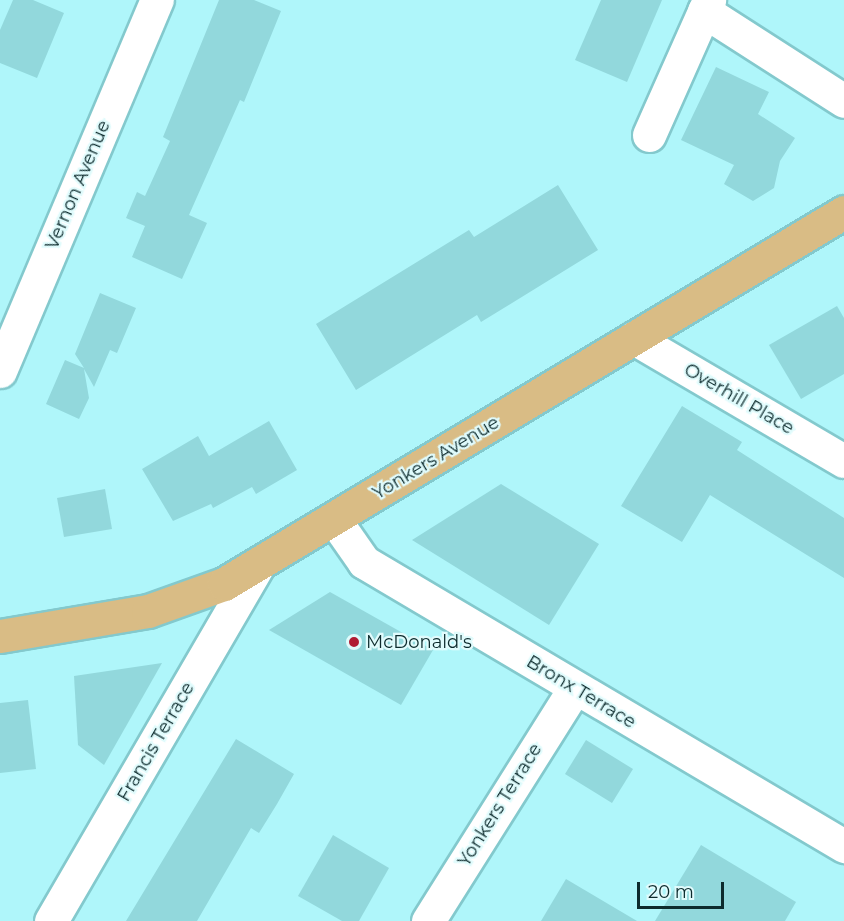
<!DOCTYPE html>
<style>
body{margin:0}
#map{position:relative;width:844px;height:921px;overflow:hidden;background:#aff6fa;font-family:Montserrat,sans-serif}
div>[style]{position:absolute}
.building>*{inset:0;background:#92d8dc}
.roads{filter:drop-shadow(2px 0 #83c9cd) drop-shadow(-2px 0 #83c9cd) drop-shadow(0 2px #83c9cd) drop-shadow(0 -2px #83c9cd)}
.minor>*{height:33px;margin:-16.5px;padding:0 16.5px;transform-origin:16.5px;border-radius:16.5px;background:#fff}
.major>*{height:33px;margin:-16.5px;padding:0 16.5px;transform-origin:16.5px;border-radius:16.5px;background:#d9bc85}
.dots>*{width:16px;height:16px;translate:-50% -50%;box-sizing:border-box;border:3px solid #e0fbfc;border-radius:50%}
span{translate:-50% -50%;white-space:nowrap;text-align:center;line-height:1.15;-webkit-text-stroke:4.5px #e0fbfc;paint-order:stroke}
.street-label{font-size:18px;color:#0d2b2d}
.poi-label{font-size:18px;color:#0d2b2d}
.left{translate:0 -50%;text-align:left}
.scale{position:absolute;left:637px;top:882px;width:87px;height:27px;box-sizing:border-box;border:3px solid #0d2b2d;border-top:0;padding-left:8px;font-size:18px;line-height:21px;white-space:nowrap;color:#0d2b2d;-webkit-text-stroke:4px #e0fbfc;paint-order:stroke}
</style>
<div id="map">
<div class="building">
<div style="clip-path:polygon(13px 0,33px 0,64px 13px,37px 78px,0 63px,0 30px)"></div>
<div style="clip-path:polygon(219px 0,254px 0,281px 11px,244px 102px,240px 100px,189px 215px,207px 223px,182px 279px,132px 257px,145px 226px,126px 218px,137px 192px,145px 196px,170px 141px,163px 137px)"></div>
<div style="clip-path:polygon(601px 0,662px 0,627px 82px,575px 60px)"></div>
<div style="clip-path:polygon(716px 67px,769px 92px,758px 114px,795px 138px,780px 161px,774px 188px,753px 201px,724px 184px,734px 165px,681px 140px)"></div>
<div style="clip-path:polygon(558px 185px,598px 250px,481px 322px,477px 315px,356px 390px,316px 324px,469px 230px,474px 237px)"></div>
<div style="clip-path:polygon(100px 293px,136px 308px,117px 353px,110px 350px,94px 387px,84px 369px,89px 398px,79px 419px,46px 404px,65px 360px,84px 368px,75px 354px)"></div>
<div style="clip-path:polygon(837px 306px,844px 318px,844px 374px,801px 399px,769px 345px)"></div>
<div style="clip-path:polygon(682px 406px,742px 442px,737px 450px,844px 518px,844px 578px,710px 495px,682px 542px,621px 506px)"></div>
<div style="clip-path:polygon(269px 421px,297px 470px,256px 494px,252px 487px,213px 508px,211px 504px,173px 521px,142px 469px,198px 436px,209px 456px)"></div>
<div style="clip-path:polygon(501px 484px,599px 544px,549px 625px,412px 540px)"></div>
<div style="clip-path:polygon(105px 489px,112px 529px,64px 537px,57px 498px)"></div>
<div style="clip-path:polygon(330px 592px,433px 650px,401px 705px,269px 630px)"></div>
<div style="clip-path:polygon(162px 663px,104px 765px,78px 745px,74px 676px)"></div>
<div style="clip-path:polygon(28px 700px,36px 769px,0 773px,0 703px)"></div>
<div style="clip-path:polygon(236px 739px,294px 774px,277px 804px,259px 833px,251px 828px,197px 921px,126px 921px)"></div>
<div style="clip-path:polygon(586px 740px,633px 769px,612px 803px,565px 774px)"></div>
<div style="clip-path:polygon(333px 835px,389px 868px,359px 921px,342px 921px,298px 896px)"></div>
<div style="clip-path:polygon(701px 845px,796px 902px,785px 921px,655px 921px)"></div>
<div style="clip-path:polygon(566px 879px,637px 921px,541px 921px)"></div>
</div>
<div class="roads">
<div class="minor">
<div style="left:704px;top:11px;width:166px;rotate:32.7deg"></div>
<div style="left:649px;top:135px;width:148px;rotate:-66deg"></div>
<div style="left:634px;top:338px;width:243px;rotate:30.4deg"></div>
<div style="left:0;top:371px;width:403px;rotate:-67.1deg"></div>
<div style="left:334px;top:519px;width:52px;rotate:55.1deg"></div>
<div style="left:364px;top:562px;width:558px;rotate:30.61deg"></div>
<div style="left:51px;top:921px;width:414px;rotate:-59.8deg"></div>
<div style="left:428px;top:921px;width:274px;rotate:-57.8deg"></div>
</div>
<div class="major">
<div style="left:0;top:636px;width:150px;rotate:-9.6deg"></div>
<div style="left:148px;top:611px;width:81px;rotate:-19.6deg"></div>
<div style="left:224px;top:584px;width:723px;rotate:-30.96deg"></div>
</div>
</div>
<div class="dots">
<div style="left:354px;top:642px;background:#b01c33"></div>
</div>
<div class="street-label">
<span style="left:78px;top:185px;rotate:-67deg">Vernon Avenue</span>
<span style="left:739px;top:399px;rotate:30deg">Overhill Place</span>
<span style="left:436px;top:458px;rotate:-31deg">Yonkers Avenue</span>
<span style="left:581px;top:692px;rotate:31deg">Bronx Terrace</span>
<span style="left:156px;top:742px;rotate:-60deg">Francis Terrace</span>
<span style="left:500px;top:805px;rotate:-58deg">Yonkers Terrace</span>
</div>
<div class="poi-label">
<span class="left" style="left:366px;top:642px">McDonald's</span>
</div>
<div class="scale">20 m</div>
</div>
